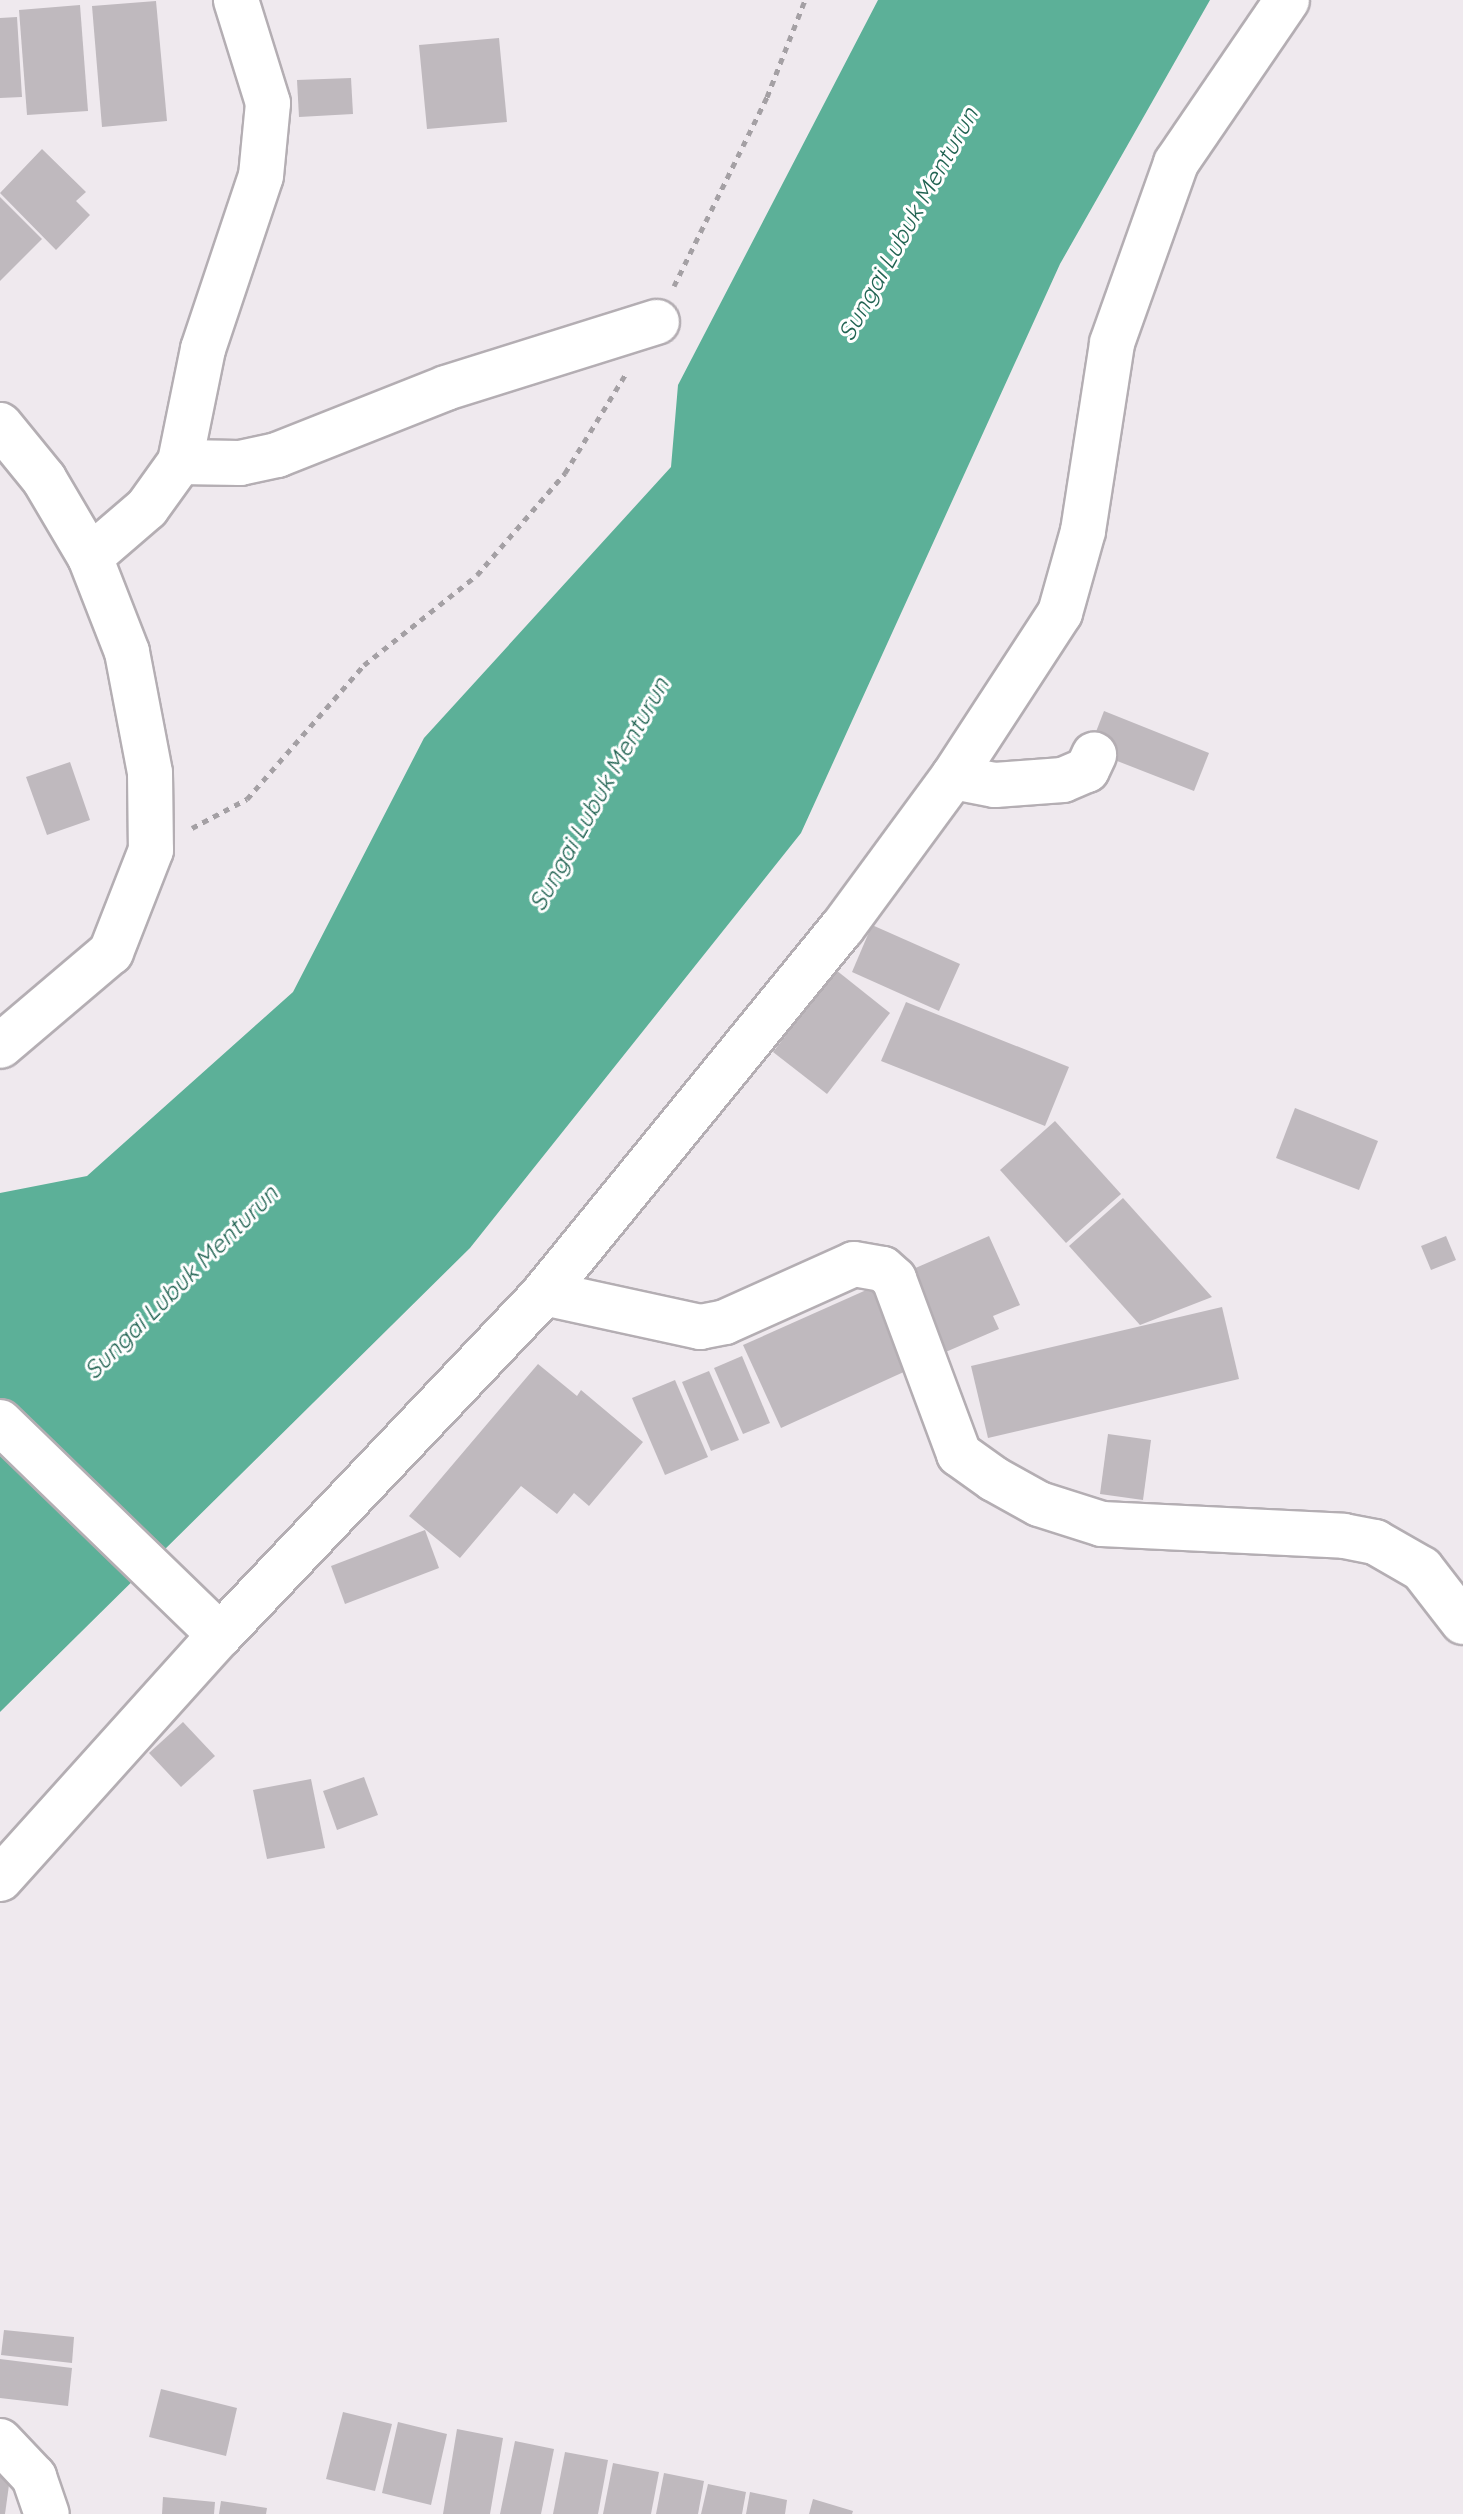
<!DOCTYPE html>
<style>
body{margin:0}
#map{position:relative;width:1463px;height:2514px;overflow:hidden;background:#efe9ee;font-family:Quicksand,sans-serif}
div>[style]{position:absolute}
.water>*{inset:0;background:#5cb098}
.building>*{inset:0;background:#bfb9be}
.path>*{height:5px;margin-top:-2.5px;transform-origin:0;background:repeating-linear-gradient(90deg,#a4a0a4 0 6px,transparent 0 12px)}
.roads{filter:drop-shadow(2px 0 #b4aeb3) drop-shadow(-2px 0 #b4aeb3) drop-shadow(0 2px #b4aeb3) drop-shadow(0 -2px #b4aeb3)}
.minor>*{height:44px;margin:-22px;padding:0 22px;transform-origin:22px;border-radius:22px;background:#fff}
span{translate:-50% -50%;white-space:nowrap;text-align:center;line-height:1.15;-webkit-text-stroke:6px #fff;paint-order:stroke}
.water-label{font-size:24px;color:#216352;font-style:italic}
</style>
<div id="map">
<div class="water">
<div style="clip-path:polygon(878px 0,1210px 0,1060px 264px,801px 833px,470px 1248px,0 1712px,0 1193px,87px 1176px,293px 992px,424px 738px,671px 467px,678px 385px)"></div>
</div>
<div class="building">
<div style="clip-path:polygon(156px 1px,167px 121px,102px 127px,92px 6px)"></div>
<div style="clip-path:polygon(80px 5px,88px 111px,27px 115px,19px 10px)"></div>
<div style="clip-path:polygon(17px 17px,22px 97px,0 98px,0 18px)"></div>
<div style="clip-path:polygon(499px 38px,507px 122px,427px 129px,419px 45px)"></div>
<div style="clip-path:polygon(351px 78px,353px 114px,299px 117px,297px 80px)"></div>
<div style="clip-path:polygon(42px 149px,86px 192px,76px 201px,90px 215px,56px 250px,0 193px)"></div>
<div style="clip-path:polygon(0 197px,42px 239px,0 281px)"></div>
<div style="clip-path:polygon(1104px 711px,1209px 753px,1194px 791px,1089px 750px)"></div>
<div style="clip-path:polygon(70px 762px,90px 820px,47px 835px,26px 777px)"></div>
<div style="clip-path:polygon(872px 925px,960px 964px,939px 1011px,852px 972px)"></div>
<div style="clip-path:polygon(836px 970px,890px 1013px,827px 1094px,773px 1052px)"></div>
<div style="clip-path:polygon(906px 1002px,1069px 1067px,1045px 1126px,881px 1061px)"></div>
<div style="clip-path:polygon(1295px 1108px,1378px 1141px,1359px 1190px,1276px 1158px)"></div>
<div style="clip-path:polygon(1055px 1121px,1121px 1194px,1066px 1243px,1000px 1170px)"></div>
<div style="clip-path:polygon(1123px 1198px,1212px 1297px,1140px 1325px,1069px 1246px)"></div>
<div style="clip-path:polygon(989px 1236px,1020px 1305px,993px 1316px,999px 1329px,941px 1354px,904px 1273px)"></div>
<div style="clip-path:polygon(1446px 1236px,1456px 1260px,1431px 1270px,1421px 1246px)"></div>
<div style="clip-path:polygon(882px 1283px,919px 1365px,781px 1428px,743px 1345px)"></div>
<div style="clip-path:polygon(1222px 1307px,1239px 1379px,988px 1438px,971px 1366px)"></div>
<div style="clip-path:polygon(742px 1356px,770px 1423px,743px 1434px,714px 1368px)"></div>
<div style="clip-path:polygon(538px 1364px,577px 1396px,581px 1390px,643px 1442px,589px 1506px,574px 1493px,557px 1514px,521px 1486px,460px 1558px,409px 1516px)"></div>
<div style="clip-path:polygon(709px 1371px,739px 1440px,711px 1451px,682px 1382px)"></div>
<div style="clip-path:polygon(675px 1380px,708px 1457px,665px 1475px,632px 1398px)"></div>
<div style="clip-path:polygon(1108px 1434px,1151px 1440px,1143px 1500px,1100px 1494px)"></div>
<div style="clip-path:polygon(425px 1530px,439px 1568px,345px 1604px,331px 1566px)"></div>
<div style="clip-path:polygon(183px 1722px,215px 1756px,181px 1787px,149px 1753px)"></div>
<div style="clip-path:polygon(364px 1777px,378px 1815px,337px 1830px,323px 1791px)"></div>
<div style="clip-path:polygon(311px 1779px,325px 1848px,267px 1859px,253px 1790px)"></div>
<div style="clip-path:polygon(4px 2330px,74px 2337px,72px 2363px,1px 2355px)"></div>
<div style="clip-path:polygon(0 2359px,72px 2368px,68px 2406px,0 2398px)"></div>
<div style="clip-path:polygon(161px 2389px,237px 2408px,226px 2456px,149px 2437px)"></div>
<div style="clip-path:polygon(343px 2412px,392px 2424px,375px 2491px,326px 2479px)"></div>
<div style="clip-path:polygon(398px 2422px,447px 2434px,431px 2505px,382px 2493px)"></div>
<div style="clip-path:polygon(457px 2429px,503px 2438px,490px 2514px,443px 2514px)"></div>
<div style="clip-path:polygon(515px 2441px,554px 2449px,541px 2514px,500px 2514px)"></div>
<div style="clip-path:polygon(565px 2452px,608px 2460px,598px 2514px,553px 2514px)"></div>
<div style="clip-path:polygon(0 2461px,12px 2463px,5px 2514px,0 2514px)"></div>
<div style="clip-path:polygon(613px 2463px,659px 2472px,651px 2514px,603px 2514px)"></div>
<div style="clip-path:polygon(664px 2473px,704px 2481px,698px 2514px,656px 2514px)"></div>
<div style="clip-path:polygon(708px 2484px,746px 2492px,742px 2514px,701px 2514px)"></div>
<div style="clip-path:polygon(750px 2492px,787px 2500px,785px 2514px,746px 2514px)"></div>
<div style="clip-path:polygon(163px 2497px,215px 2502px,214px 2514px,162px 2514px)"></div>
<div style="clip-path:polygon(813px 2499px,853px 2511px,852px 2514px,809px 2514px)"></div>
<div style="clip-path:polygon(221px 2501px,267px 2508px,266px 2514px,219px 2514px)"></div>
</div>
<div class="path">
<div style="left:674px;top:286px;width:211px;rotate:-63.8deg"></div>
<div style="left:767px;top:97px;width:104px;rotate:-68.6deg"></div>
<div style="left:192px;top:828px;width:62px;rotate:-27.8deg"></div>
<div style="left:247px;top:799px;width:178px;rotate:-48.9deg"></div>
<div style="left:364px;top:665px;width:144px;rotate:-38.5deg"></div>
<div style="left:477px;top:575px;width:135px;rotate:-49.2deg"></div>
<div style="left:565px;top:473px;width:115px;rotate:-58.5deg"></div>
</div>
<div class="roads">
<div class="minor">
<div style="left:0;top:425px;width:70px;rotate:50.8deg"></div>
<div style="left:44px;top:479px;width:91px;rotate:59.5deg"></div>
<div style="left:90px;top:557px;width:102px;rotate:68.7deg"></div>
<div style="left:127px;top:652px;width:123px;rotate:79.2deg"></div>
<div style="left:150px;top:773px;width:77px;rotate:89.3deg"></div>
<div style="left:151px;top:850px;width:110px;rotate:111.4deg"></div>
<div style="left:111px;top:952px;width:145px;rotate:139.7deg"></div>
<div style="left:180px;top:462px;width:60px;rotate:1deg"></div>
<div style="left:240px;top:463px;width:38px;rotate:-12deg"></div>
<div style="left:277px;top:455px;width:182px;rotate:-21.6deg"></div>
<div style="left:446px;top:388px;width:221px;rotate:-17.4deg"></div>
<div style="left:90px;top:557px;width:75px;rotate:-40.7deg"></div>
<div style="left:147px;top:508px;width:57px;rotate:-54.3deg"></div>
<div style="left:180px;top:462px;width:115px;rotate:-78.5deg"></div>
<div style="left:203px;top:349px;width:182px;rotate:-71.5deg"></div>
<div style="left:261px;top:176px;width:73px;rotate:-84.5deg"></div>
<div style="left:268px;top:103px;width:108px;rotate:-107.3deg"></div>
<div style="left:953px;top:777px;width:43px;rotate:10.8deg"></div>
<div style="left:995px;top:785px;width:68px;rotate:-4.2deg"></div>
<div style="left:1063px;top:780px;width:26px;rotate:-23deg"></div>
<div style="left:1087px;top:770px;width:17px;rotate:-65deg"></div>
<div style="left:544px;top:1293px;width:160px;rotate:12.3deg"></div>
<div style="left:700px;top:1327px;width:25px;rotate:-11deg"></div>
<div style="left:725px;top:1322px;width:141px;rotate:-24.2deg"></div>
<div style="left:854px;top:1264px;width:29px;rotate:10deg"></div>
<div style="left:883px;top:1269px;width:15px;rotate:42deg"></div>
<div style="left:894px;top:1279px;width:187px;rotate:69.6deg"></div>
<div style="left:959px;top:1454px;width:43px;rotate:35.5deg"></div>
<div style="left:994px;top:1479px;width:51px;rotate:29.1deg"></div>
<div style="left:1039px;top:1504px;width:66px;rotate:17.6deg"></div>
<div style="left:1102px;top:1524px;width:242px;rotate:2.8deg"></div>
<div style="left:1344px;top:1536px;width:32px;rotate:11deg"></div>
<div style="left:1375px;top:1542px;width:54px;rotate:29.9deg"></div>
<div style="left:1422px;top:1569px;width:67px;rotate:52.3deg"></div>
<div style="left:0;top:1422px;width:306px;rotate:44.1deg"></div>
<div style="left:0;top:1879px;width:329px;rotate:-48deg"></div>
<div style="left:220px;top:1635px;width:471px;rotate:-46.5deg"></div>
<div style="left:544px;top:1293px;width:471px;rotate:-50.8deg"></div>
<div style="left:842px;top:928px;width:187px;rotate:-53.7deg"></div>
<div style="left:953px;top:777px;width:196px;rotate:-56.9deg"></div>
<div style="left:1060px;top:613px;width:85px;rotate:-74.3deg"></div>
<div style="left:1083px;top:531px;width:190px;rotate:-81.2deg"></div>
<div style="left:1112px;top:343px;width:191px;rotate:-70.4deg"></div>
<div style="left:1176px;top:163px;width:197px;rotate:-55.7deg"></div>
<div style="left:0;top:2441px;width:50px;rotate:46.6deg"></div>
<div style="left:34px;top:2477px;width:39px;rotate:71deg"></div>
</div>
</div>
<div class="water-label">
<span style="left:908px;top:224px;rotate:-61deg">Sungai Lubuk Menturun</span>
<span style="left:599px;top:794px;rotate:-61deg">Sungai Lubuk Menturun</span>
<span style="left:181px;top:1282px;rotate:-45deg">Sungai Lubuk Menturun</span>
</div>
</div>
